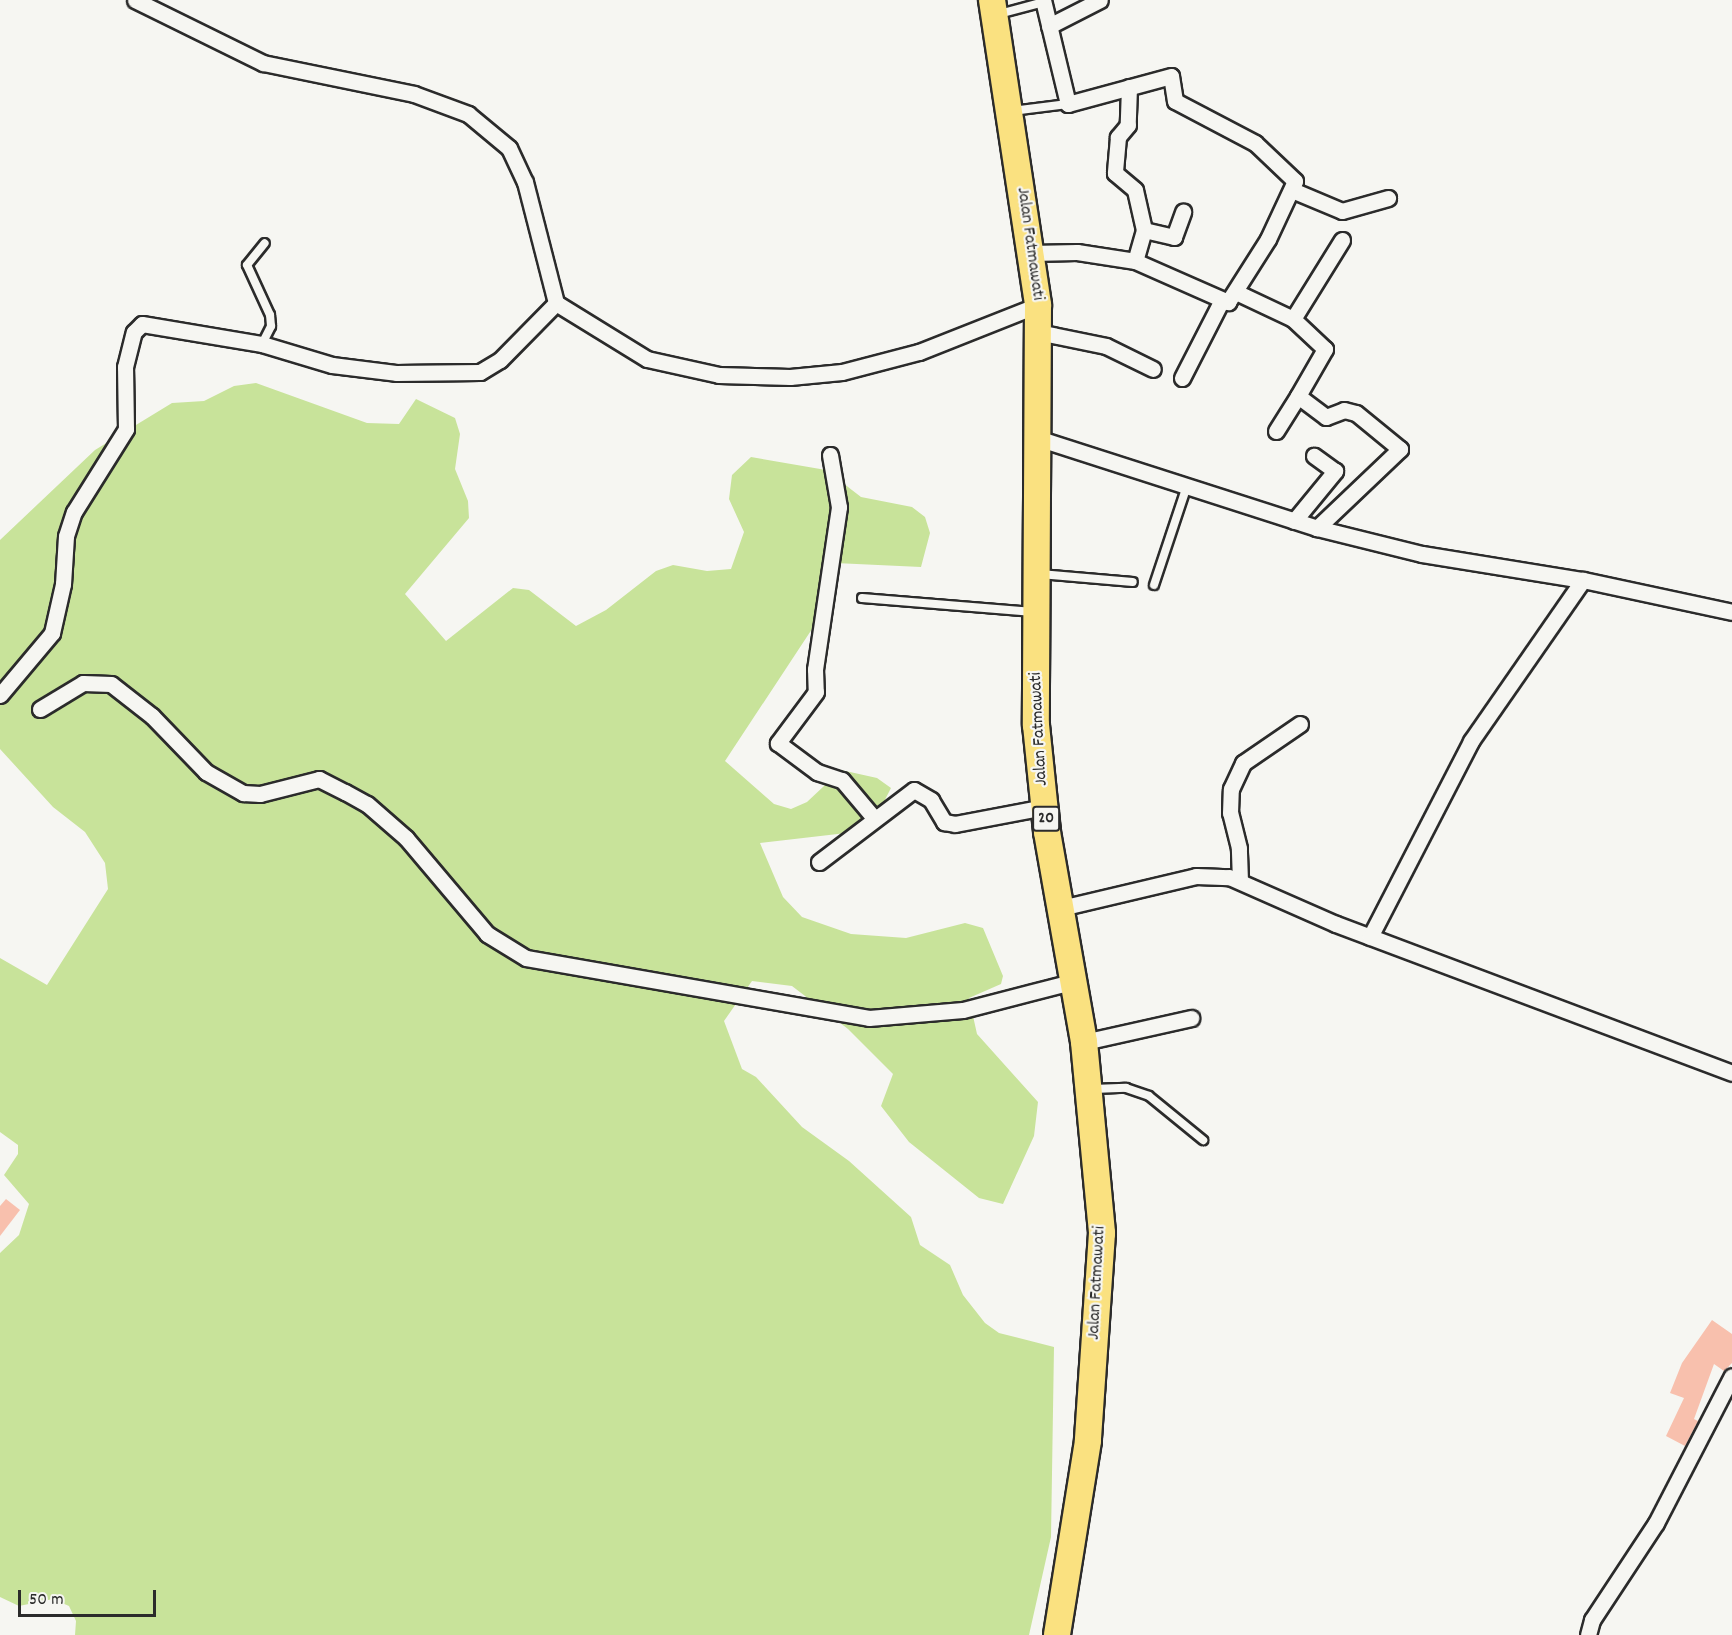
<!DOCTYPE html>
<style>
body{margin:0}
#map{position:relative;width:1732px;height:1635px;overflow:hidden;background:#f6f6f2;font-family:Dekko,sans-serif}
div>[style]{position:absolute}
.green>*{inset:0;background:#c8e39a}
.building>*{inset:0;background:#f8c0ad}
.roads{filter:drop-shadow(2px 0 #2b2b2b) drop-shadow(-2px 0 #2b2b2b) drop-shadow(0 2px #2b2b2b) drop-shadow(0 -2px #2b2b2b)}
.service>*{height:8px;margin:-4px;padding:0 4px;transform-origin:4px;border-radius:4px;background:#f6f6f2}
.minor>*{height:15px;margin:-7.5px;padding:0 7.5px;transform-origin:7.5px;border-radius:7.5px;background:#f6f6f2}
.trunk>*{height:26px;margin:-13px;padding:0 13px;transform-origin:13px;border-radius:13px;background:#fae180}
span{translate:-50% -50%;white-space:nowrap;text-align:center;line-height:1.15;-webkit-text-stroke:4.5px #f6f6f2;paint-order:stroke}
.shield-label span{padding:2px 4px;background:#f6f6f2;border:2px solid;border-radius:4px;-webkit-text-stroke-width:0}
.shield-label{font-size:16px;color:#2b2b2b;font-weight:700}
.street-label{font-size:18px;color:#2b2b2b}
.scale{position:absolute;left:18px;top:1590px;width:138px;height:27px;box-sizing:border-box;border:3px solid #2b2b2b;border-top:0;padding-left:8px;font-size:18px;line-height:21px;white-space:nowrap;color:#2b2b2b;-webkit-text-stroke:4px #f6f6f2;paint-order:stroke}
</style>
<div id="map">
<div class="green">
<div style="clip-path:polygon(256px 383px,367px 423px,399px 424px,416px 399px,455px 418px,460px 434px,455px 469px,468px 501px,469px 518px,405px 594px,446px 641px,513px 588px,529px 590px,576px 626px,606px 610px,656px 571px,673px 565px,707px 571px,731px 569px,744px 532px,729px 499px,732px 475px,751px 457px,826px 470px,861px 497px,912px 507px,925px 517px,930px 533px,921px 567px,835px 563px,814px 626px,725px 761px,774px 804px,791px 809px,807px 802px,841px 770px,877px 778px,891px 788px,874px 821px,855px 832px,760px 843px,783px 897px,802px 917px,851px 934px,906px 938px,965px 923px,983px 928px,1003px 976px,1001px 984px,969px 998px,977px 1034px,1038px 1102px,1034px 1136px,1003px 1204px,979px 1198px,909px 1142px,881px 1106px,893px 1074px,848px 1029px,792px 986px,752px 981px,724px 1021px,742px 1069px,756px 1077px,802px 1127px,849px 1161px,911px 1217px,920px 1245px,950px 1265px,963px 1295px,985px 1323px,999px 1333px,1054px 1347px,1051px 1537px,1029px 1635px,75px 1635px,76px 1621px,69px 1606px,53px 1599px,19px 1606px,0 1597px,0 1253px,19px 1235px,29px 1204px,4px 1175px,18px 1154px,18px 1145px,0 1132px,0 958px,47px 985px,108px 889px,105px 863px,85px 832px,53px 807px,0 749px,0 540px,95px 450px,172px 403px,204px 401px,234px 386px)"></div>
</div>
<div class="building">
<div style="clip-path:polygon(6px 1199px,20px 1210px,0 1236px,0 1206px)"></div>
<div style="clip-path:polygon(1712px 1320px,1732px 1334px,1732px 1363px,1724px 1371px,1714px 1364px,1694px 1419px,1698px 1421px,1685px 1446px,1666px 1436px,1684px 1398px,1670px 1393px,1682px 1363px)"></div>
</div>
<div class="roads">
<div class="service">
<div style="left:999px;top:14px;width:47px;rotate:-14.9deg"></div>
<div style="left:1012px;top:111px;width:56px;rotate:-7.1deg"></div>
<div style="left:262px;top:344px;width:20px;rotate:-63deg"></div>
<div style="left:271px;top:326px;width:11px;rotate:-95deg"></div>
<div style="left:270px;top:315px;width:55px;rotate:-114.7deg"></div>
<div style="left:247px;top:265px;width:28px;rotate:-51deg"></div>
<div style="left:1040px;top:574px;width:93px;rotate:4.9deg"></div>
<div style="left:1154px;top:585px;width:104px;rotate:-71.6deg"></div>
<div style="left:862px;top:598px;width:172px;rotate:4.7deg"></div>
<div style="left:1093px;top:1089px;width:33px;rotate:-2deg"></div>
<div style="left:1126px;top:1088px;width:24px;rotate:19deg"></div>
<div style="left:1149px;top:1096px;width:70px;rotate:39.2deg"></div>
</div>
<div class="minor">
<div style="left:135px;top:0;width:143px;rotate:26.2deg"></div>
<div style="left:263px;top:63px;width:154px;rotate:11.6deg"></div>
<div style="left:414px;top:94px;width:58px;rotate:20.3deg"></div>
<div style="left:468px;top:114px;width:53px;rotate:39.7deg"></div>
<div style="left:509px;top:148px;width:38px;rotate:65deg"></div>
<div style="left:525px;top:182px;width:125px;rotate:75.6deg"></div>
<div style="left:556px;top:303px;width:107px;rotate:31.6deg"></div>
<div style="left:647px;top:359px;width:74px;rotate:12.5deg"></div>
<div style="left:719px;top:375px;width:71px;rotate:1.6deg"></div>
<div style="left:790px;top:377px;width:52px;rotate:-5.5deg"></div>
<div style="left:842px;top:372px;width:80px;rotate:-14.6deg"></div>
<div style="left:919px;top:352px;width:128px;rotate:-21.6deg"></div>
<div style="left:1049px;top:26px;width:57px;rotate:-27deg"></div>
<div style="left:1129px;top:87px;width:38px;rotate:92deg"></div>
<div style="left:1128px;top:125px;width:16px;rotate:130deg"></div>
<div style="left:1118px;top:137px;width:36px;rotate:95deg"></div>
<div style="left:1115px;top:173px;width:26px;rotate:40deg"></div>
<div style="left:1135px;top:190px;width:41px;rotate:77.3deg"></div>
<div style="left:1144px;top:230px;width:32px;rotate:106deg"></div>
<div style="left:1292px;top:190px;width:54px;rotate:22.8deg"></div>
<div style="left:1342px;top:211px;width:48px;rotate:-15.8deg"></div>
<div style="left:1144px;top:230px;width:31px;rotate:13deg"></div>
<div style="left:1174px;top:237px;width:27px;rotate:-70deg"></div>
<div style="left:1031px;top:253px;width:46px;rotate:-1.2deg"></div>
<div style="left:1077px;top:252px;width:59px;rotate:8.8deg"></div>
<div style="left:1135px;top:261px;width:102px;rotate:23.8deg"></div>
<div style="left:1228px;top:302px;width:75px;rotate:-57.6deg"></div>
<div style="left:1268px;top:239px;width:64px;rotate:-65deg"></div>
<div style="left:1295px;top:181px;width:55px;rotate:-136.5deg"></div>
<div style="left:1255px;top:143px;width:90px;rotate:-152.3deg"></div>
<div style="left:1175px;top:101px;width:25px;rotate:-99deg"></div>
<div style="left:1171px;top:76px;width:107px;rotate:164.8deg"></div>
<div style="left:1068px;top:104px;width:107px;rotate:-103.5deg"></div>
<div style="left:1238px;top:293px;width:61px;rotate:25.3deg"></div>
<div style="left:1293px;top:319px;width:44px;rotate:43.2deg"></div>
<div style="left:1325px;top:349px;width:54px;rotate:119.9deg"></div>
<div style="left:1298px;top:396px;width:35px;rotate:37deg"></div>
<div style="left:1326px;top:417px;width:19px;rotate:-21deg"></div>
<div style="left:1344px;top:410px;width:12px;rotate:14deg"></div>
<div style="left:1356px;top:413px;width:57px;rotate:39.3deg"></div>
<div style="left:1400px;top:449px;width:115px;rotate:136.4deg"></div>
<div style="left:1293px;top:319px;width:93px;rotate:-58.2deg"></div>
<div style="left:1038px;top:332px;width:69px;rotate:11.6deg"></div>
<div style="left:1106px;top:346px;width:52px;rotate:26.1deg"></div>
<div style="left:1182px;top:378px;width:88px;rotate:-62.9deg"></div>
<div style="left:1276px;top:431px;width:41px;rotate:-57.8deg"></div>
<div style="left:1040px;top:439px;width:291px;rotate:17.8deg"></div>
<div style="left:1317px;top:528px;width:108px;rotate:13.9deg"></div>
<div style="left:1422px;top:554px;width:163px;rotate:9.2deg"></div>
<div style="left:1583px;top:580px;width:152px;rotate:12.1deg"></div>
<div style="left:830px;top:455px;width:53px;rotate:80.2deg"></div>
<div style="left:839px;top:507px;width:164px;rotate:98.4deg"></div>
<div style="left:815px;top:669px;width:23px;rotate:88deg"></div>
<div style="left:816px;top:692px;width:64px;rotate:126.7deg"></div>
<div style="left:778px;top:743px;width:49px;rotate:36.6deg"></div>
<div style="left:817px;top:772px;width:26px;rotate:18deg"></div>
<div style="left:842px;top:780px;width:50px;rotate:49.9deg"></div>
<div style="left:1294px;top:521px;width:65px;rotate:-50.6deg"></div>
<div style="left:1335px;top:471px;width:26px;rotate:-144deg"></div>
<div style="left:0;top:695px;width:81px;rotate:-50deg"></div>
<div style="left:52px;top:633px;width:50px;rotate:-77.3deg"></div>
<div style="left:63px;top:584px;width:48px;rotate:-86.4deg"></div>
<div style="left:66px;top:536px;width:25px;rotate:-72deg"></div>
<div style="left:74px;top:512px;width:98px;rotate:-57.9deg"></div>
<div style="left:126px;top:429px;width:62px;rotate:-90.9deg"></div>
<div style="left:125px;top:367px;width:36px;rotate:-76deg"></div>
<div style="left:134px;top:332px;width:11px;rotate:-45deg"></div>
<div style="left:142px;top:324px;width:122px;rotate:9.5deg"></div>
<div style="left:262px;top:344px;width:73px;rotate:16.7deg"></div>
<div style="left:332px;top:365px;width:64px;rotate:7.1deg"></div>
<div style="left:396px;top:373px;width:84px;rotate:-0.7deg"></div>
<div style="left:480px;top:372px;width:23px;rotate:-31deg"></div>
<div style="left:500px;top:360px;width:80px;rotate:-45.5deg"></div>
<div style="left:40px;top:709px;width:50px;rotate:-31.2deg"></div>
<div style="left:83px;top:683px;width:28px;rotate:2deg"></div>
<div style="left:111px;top:684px;width:52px;rotate:38deg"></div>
<div style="left:152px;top:716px;width:78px;rotate:46deg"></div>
<div style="left:206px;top:772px;width:43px;rotate:29.6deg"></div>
<div style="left:243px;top:793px;width:17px;rotate:3deg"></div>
<div style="left:260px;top:794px;width:61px;rotate:-14.3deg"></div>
<div style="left:319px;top:779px;width:29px;rotate:27deg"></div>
<div style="left:345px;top:792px;width:25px;rotate:29deg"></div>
<div style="left:367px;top:804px;width:52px;rotate:41.1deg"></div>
<div style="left:406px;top:838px;width:126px;rotate:49.8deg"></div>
<div style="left:487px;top:934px;width:46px;rotate:31.6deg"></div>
<div style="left:526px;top:958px;width:348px;rotate:9.9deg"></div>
<div style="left:869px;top:1018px;width:94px;rotate:-4.9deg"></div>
<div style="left:963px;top:1010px;width:116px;rotate:-14.5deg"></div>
<div style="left:819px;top:862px;width:119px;rotate:-37.2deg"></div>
<div style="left:914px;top:790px;width:20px;rotate:30deg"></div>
<div style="left:931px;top:800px;width:26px;rotate:59deg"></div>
<div style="left:944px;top:822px;width:11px;rotate:10deg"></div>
<div style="left:955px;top:824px;width:91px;rotate:-10.8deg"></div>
<div style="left:1240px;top:881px;width:33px;rotate:-92deg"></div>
<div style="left:1239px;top:848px;width:36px;rotate:-104deg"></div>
<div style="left:1230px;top:813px;width:24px;rotate:-88deg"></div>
<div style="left:1231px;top:789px;width:29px;rotate:-65deg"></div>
<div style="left:1243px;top:763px;width:69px;rotate:-34.4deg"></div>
<div style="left:1061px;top:908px;width:139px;rotate:-13.3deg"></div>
<div style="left:1196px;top:876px;width:33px;rotate:2deg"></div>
<div style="left:1229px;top:877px;width:117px;rotate:23.7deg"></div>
<div style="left:1336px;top:924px;width:423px;rotate:20.6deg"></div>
<div style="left:1370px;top:937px;width:220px;rotate:-62.7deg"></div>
<div style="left:1471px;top:741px;width:196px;rotate:-55.2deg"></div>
<div style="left:1084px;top:1042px;width:110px;rotate:-12.6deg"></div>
<div style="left:1588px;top:1635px;width:16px;rotate:-75deg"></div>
<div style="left:1592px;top:1620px;width:116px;rotate:-56.6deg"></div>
<div style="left:1656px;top:1523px;width:165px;rotate:-62.7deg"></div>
</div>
<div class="trunk">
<div style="left:992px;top:0;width:308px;rotate:81.4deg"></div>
<div style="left:1038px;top:305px;width:420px;rotate:90.3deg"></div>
<div style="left:1036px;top:725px;width:108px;rotate:84.1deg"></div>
<div style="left:1047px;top:832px;width:213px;rotate:80deg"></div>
<div style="left:1084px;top:1042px;width:192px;rotate:84.6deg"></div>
<div style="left:1102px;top:1233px;width:208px;rotate:93.9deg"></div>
<div style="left:1088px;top:1441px;width:196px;rotate:99.1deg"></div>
</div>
</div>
<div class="shield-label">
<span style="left:1046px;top:819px">20</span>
</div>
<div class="street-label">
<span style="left:1029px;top:244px;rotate:82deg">Jalan Fatmawati</span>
<span style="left:1040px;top:729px;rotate:-93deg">Jalan Fatmawati</span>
<span style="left:1098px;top:1283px;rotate:-87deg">Jalan Fatmawati</span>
</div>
<div class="scale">50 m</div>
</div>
